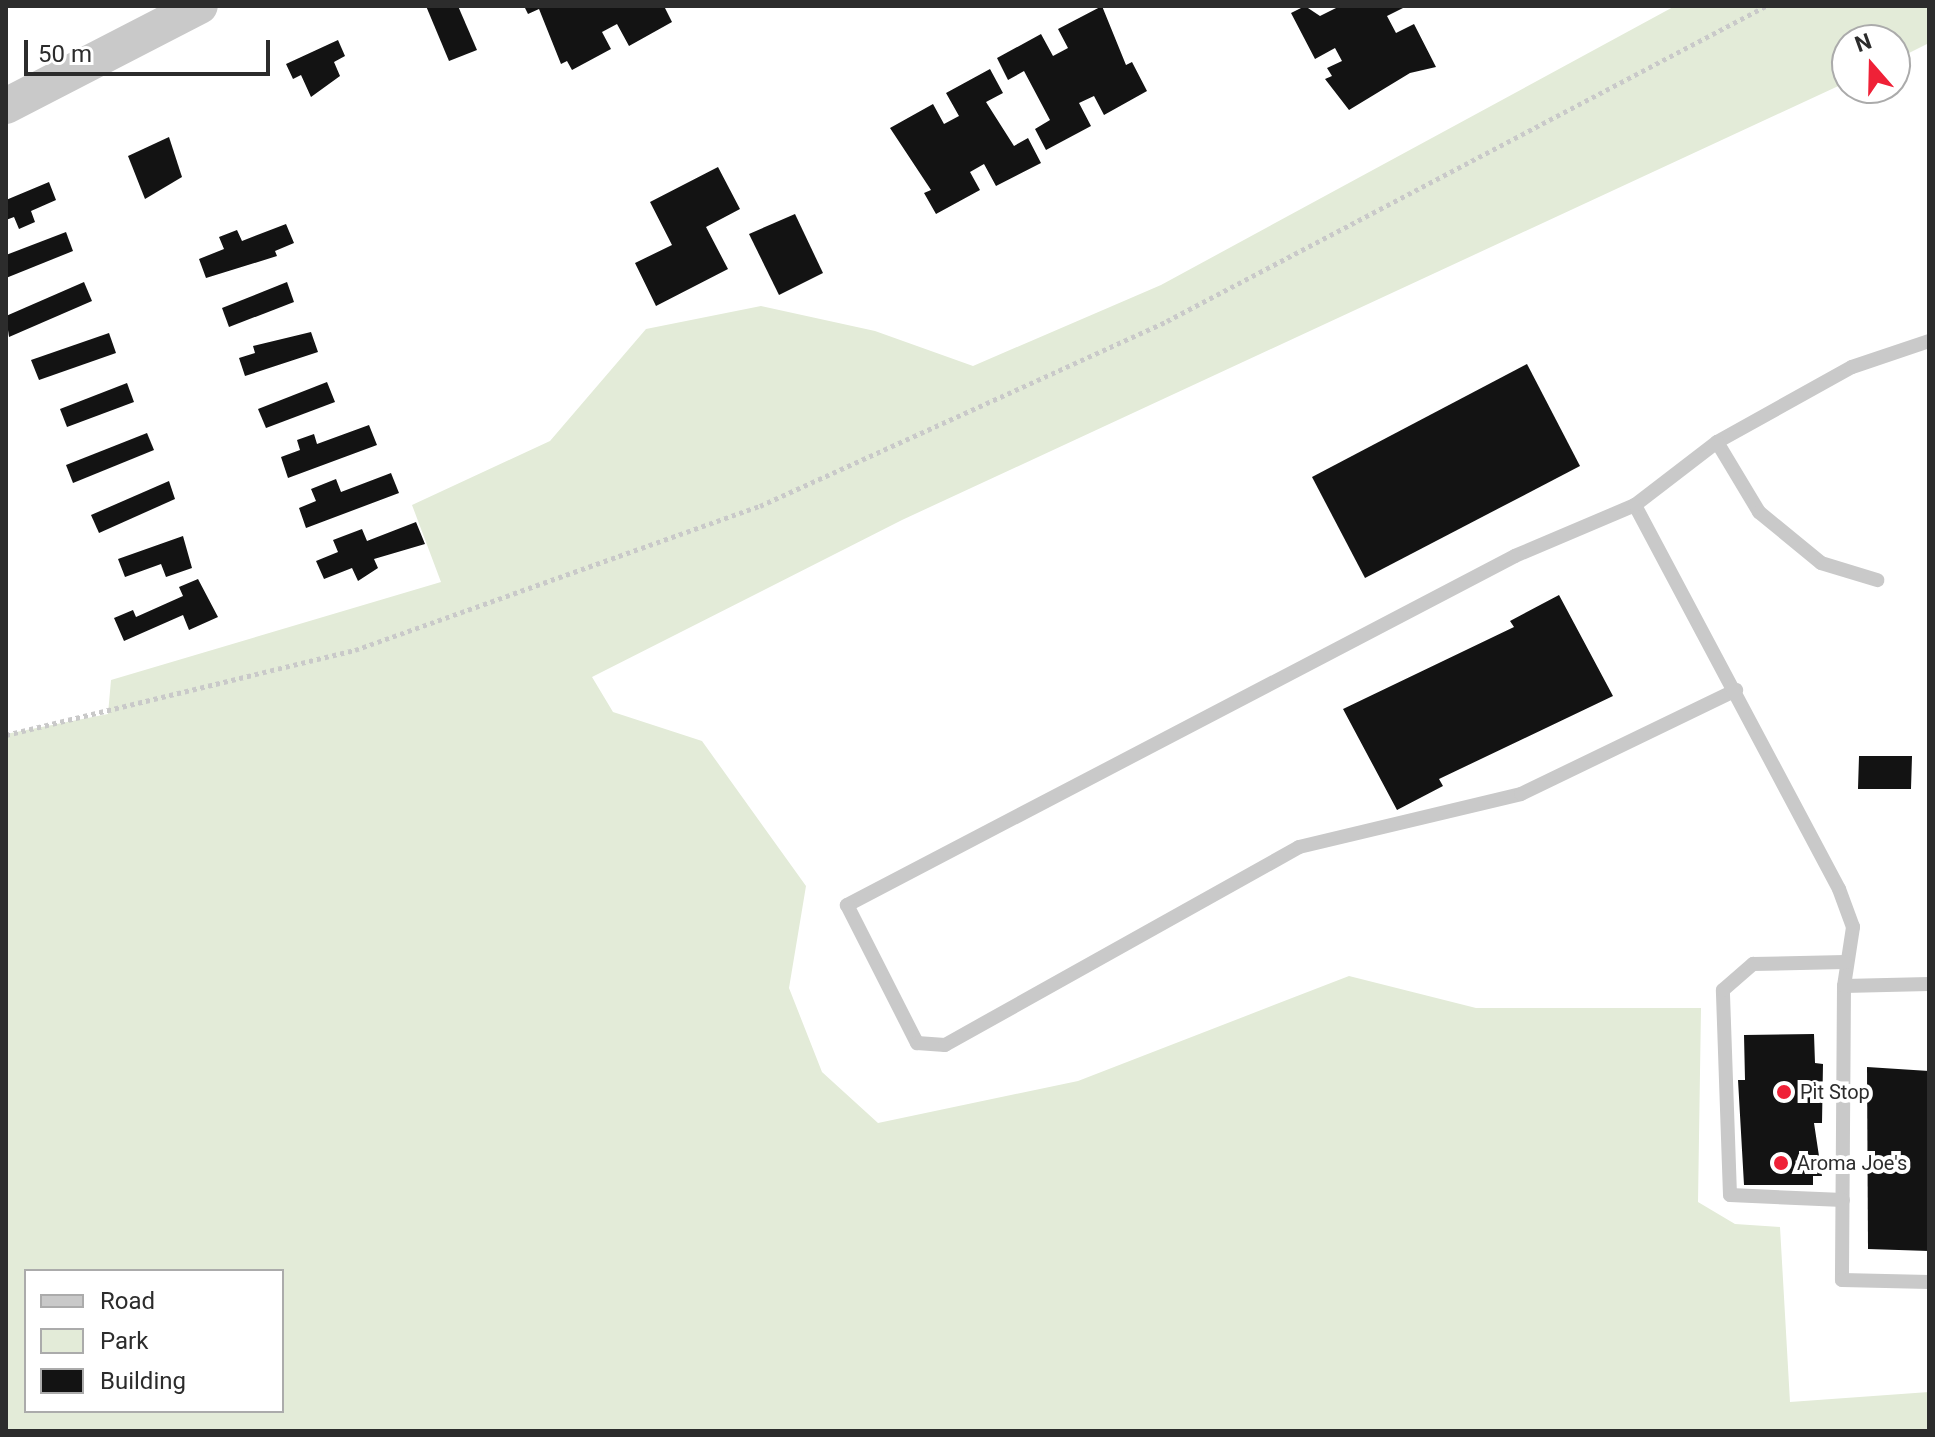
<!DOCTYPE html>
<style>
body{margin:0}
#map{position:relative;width:1935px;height:1437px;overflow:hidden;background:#fff;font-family:Roboto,sans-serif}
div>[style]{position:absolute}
.green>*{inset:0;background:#e3ebd8}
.building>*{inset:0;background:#131313}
.path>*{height:5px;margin-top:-2.5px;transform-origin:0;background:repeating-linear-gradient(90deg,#c9c9c9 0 4px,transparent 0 8px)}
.service>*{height:14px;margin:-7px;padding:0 7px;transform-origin:7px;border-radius:7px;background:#c9c9c9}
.tertiary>*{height:36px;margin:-18px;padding:0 18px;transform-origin:18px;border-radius:18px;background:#c9c9c9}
.dots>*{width:22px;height:22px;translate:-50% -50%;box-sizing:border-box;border:4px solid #fff;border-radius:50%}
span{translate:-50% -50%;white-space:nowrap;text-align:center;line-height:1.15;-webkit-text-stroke:8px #fff;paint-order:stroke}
.poi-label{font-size:20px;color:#2c2c2c}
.left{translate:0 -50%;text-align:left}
.frame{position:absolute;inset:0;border:8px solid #2c2c2c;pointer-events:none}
.legend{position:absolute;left:24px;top:1269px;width:260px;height:144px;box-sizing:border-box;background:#fff;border:2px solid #ababab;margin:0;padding:10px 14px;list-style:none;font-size:24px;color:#2c2c2c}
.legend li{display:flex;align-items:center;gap:16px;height:40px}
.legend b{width:40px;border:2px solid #ababab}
.north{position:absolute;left:1831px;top:24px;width:80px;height:80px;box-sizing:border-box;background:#fff;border:2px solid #ababab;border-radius:50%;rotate:340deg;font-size:22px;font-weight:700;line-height:32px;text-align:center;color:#2c2c2c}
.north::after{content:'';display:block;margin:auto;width:28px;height:36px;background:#ef2137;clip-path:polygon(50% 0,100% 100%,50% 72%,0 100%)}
.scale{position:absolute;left:24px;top:40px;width:246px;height:36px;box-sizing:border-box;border:4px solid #2c2c2c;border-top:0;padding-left:10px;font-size:24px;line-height:28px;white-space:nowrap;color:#2c2c2c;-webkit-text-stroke:6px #fff;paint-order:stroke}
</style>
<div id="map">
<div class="green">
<div style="clip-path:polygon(evenodd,1675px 6px,1929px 6px,1929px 43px,1895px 60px,1895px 40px,1847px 40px,1847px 82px,902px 520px,592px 677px,613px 712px,702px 741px,806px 886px,789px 988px,822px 1072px,878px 1123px,1078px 1081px,1349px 976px,1476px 1008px,1701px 1008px,1698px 1202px,1735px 1224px,1780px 1227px,1790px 1402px,1929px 1392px,1929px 1431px,6px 1431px,6px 734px,108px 714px,111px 680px,441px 582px,412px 505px,550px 441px,646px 329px,761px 306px,875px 331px,973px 366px,1161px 285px,1675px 6px,26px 1271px,282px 1271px,282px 1411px,26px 1411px,26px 1271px)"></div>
</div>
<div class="building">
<div style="clip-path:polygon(426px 6px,458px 6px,477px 50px,449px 61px)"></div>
<div style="clip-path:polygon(524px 6px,664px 6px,672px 22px,629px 46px,617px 24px,602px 32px,611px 49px,572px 70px,567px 61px,561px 64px,539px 9px,528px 14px)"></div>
<div style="clip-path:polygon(1102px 6px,1126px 65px,1132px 62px,1147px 91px,1104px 115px,1094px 96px,1079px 103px,1091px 126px,1046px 150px,1035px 129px,1050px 120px,1024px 71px,1008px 80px,997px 58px,1041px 34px,1053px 56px,1068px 48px,1058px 29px)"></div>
<div style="clip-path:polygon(1305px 6px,1320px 16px,1340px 6px,1407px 6px,1387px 16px,1396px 33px,1414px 24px,1436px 67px,1410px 73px,1349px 110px,1325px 79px,1332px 76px,1327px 68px,1342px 61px,1335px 48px,1315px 59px,1291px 13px)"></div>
<div style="clip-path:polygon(338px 40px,345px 56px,334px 62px,340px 76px,311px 97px,301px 75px,293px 79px,286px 64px)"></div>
<div style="clip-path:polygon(990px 69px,1003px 93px,986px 102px,1014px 146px,1028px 138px,1041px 163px,996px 186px,984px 164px,970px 172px,980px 190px,936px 214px,924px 193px,931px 190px,890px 128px,933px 104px,944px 124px,959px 116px,946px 93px)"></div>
<div style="clip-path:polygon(169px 137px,182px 177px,145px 199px,128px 156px)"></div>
<div style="clip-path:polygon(718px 167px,740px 209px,706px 227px,728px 269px,656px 306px,635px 263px,672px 245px,650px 202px)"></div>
<div style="clip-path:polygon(49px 182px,56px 200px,31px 211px,35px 222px,19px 229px,14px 217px,6px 220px,6px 200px)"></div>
<div style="clip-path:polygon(795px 214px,823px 273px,779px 295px,749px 234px)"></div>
<div style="clip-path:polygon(286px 224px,294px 243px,275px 251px,277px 256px,206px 278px,199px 259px,224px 249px,219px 237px,237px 230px,242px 241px)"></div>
<div style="clip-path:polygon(66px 232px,73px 251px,6px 278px,6px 255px)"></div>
<div style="clip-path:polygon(84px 282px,92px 301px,9px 337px,6px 316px)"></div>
<div style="clip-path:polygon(287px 282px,294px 302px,229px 327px,222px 308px)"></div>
<div style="clip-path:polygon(311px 332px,318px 352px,245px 376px,239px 358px,255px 353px,253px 346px)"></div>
<div style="clip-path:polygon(109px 333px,116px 353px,39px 380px,31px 360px)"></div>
<div style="clip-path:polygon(1527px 364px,1580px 466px,1365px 578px,1312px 477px)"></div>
<div style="clip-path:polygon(327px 382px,335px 402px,266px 428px,258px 409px)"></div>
<div style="clip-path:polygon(127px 383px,134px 402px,67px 427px,60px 409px)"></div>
<div style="clip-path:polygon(369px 425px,377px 445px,288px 478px,281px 457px,300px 450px,297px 440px,314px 434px,317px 444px)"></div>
<div style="clip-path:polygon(147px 433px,154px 450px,73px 483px,66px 465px)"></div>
<div style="clip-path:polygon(391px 473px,399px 493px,306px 528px,299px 508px,316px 501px,311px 489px,336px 479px,341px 492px)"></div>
<div style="clip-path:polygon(169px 481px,175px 499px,99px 533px,91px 515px)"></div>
<div style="clip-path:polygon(416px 522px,425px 544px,374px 559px,378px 568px,358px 581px,352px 568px,324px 579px,316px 561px,338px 552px,333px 540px,362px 529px,367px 541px)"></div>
<div style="clip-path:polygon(183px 536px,192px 568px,166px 577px,161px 564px,125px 577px,118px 559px)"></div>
<div style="clip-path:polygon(198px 579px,218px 617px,189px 630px,183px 615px,124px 641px,114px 618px,133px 610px,136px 617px,183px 596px,179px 587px)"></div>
<div style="clip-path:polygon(1559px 595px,1613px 696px,1439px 779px,1443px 786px,1397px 810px,1343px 709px,1514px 627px,1510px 621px)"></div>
<div style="clip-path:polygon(1859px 756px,1912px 756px,1911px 789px,1858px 789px)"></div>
<div style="clip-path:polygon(1814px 1034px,1815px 1063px,1823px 1064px,1822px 1123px,1814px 1123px,1822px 1176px,1813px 1176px,1813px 1185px,1744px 1185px,1738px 1080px,1745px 1080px,1744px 1035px)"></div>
<div style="clip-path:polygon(1867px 1067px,1929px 1071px,1929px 1251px,1868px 1249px)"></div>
</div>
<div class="path">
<div style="left:6px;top:735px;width:359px;rotate:-13.7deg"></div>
<div style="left:355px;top:650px;width:430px;rotate:-19.6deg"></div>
<div style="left:760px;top:506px;width:447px;rotate:-24.4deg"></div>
<div style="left:1167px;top:321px;width:677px;rotate:-27.74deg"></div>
</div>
<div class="service">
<div style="left:1717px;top:442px;width:154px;rotate:-29.1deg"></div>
<div style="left:1852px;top:367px;width:81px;rotate:-18.7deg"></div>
<div style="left:1635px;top:505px;width:130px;rotate:157deg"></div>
<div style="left:1515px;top:556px;width:754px;rotate:152.41deg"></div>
<div style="left:847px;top:905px;width:155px;rotate:63.1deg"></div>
<div style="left:917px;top:1043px;width:28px;rotate:4deg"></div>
<div style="left:945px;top:1045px;width:406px;rotate:-29.2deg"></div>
<div style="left:1299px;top:847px;width:228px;rotate:-13.4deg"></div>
<div style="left:1521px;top:794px;width:239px;rotate:-25.8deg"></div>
<div style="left:1929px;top:984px;width:85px;rotate:178.7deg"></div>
<div style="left:1844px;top:986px;width:294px;rotate:90.4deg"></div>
<div style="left:1842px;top:1280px;width:87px;rotate:1.3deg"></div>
<div style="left:1844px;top:986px;width:60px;rotate:-81.3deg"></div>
<div style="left:1853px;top:927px;width:40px;rotate:-110.2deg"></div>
<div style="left:1839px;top:889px;width:435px;rotate:-118deg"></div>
<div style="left:1635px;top:505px;width:103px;rotate:-37.5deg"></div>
<div style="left:1717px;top:442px;width:82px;rotate:59deg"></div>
<div style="left:1759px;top:512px;width:80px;rotate:39.4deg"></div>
<div style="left:1821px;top:563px;width:59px;rotate:16.9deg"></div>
<div style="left:1843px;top:1200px;width:113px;rotate:-177.5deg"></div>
<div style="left:1730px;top:1195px;width:205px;rotate:-92deg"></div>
<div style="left:1723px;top:990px;width:40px;rotate:-41deg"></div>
<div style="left:1753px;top:964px;width:92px;rotate:-1.2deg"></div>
</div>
<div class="tertiary">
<div style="left:6px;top:106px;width:218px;rotate:-27.3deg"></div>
</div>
<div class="dots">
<div style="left:1784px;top:1092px;background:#ef2137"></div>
<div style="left:1781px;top:1163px;background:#ef2137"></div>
</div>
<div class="poi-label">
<span class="left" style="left:1800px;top:1092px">Pit Stop</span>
<span class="left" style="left:1797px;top:1163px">Aroma Joe's</span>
</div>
<div class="frame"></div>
<ul class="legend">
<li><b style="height:10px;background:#c9c9c9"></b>Road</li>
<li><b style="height:22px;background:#e3ebd8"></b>Park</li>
<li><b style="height:22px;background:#131313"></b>Building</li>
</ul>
<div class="north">N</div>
<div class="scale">50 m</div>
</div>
